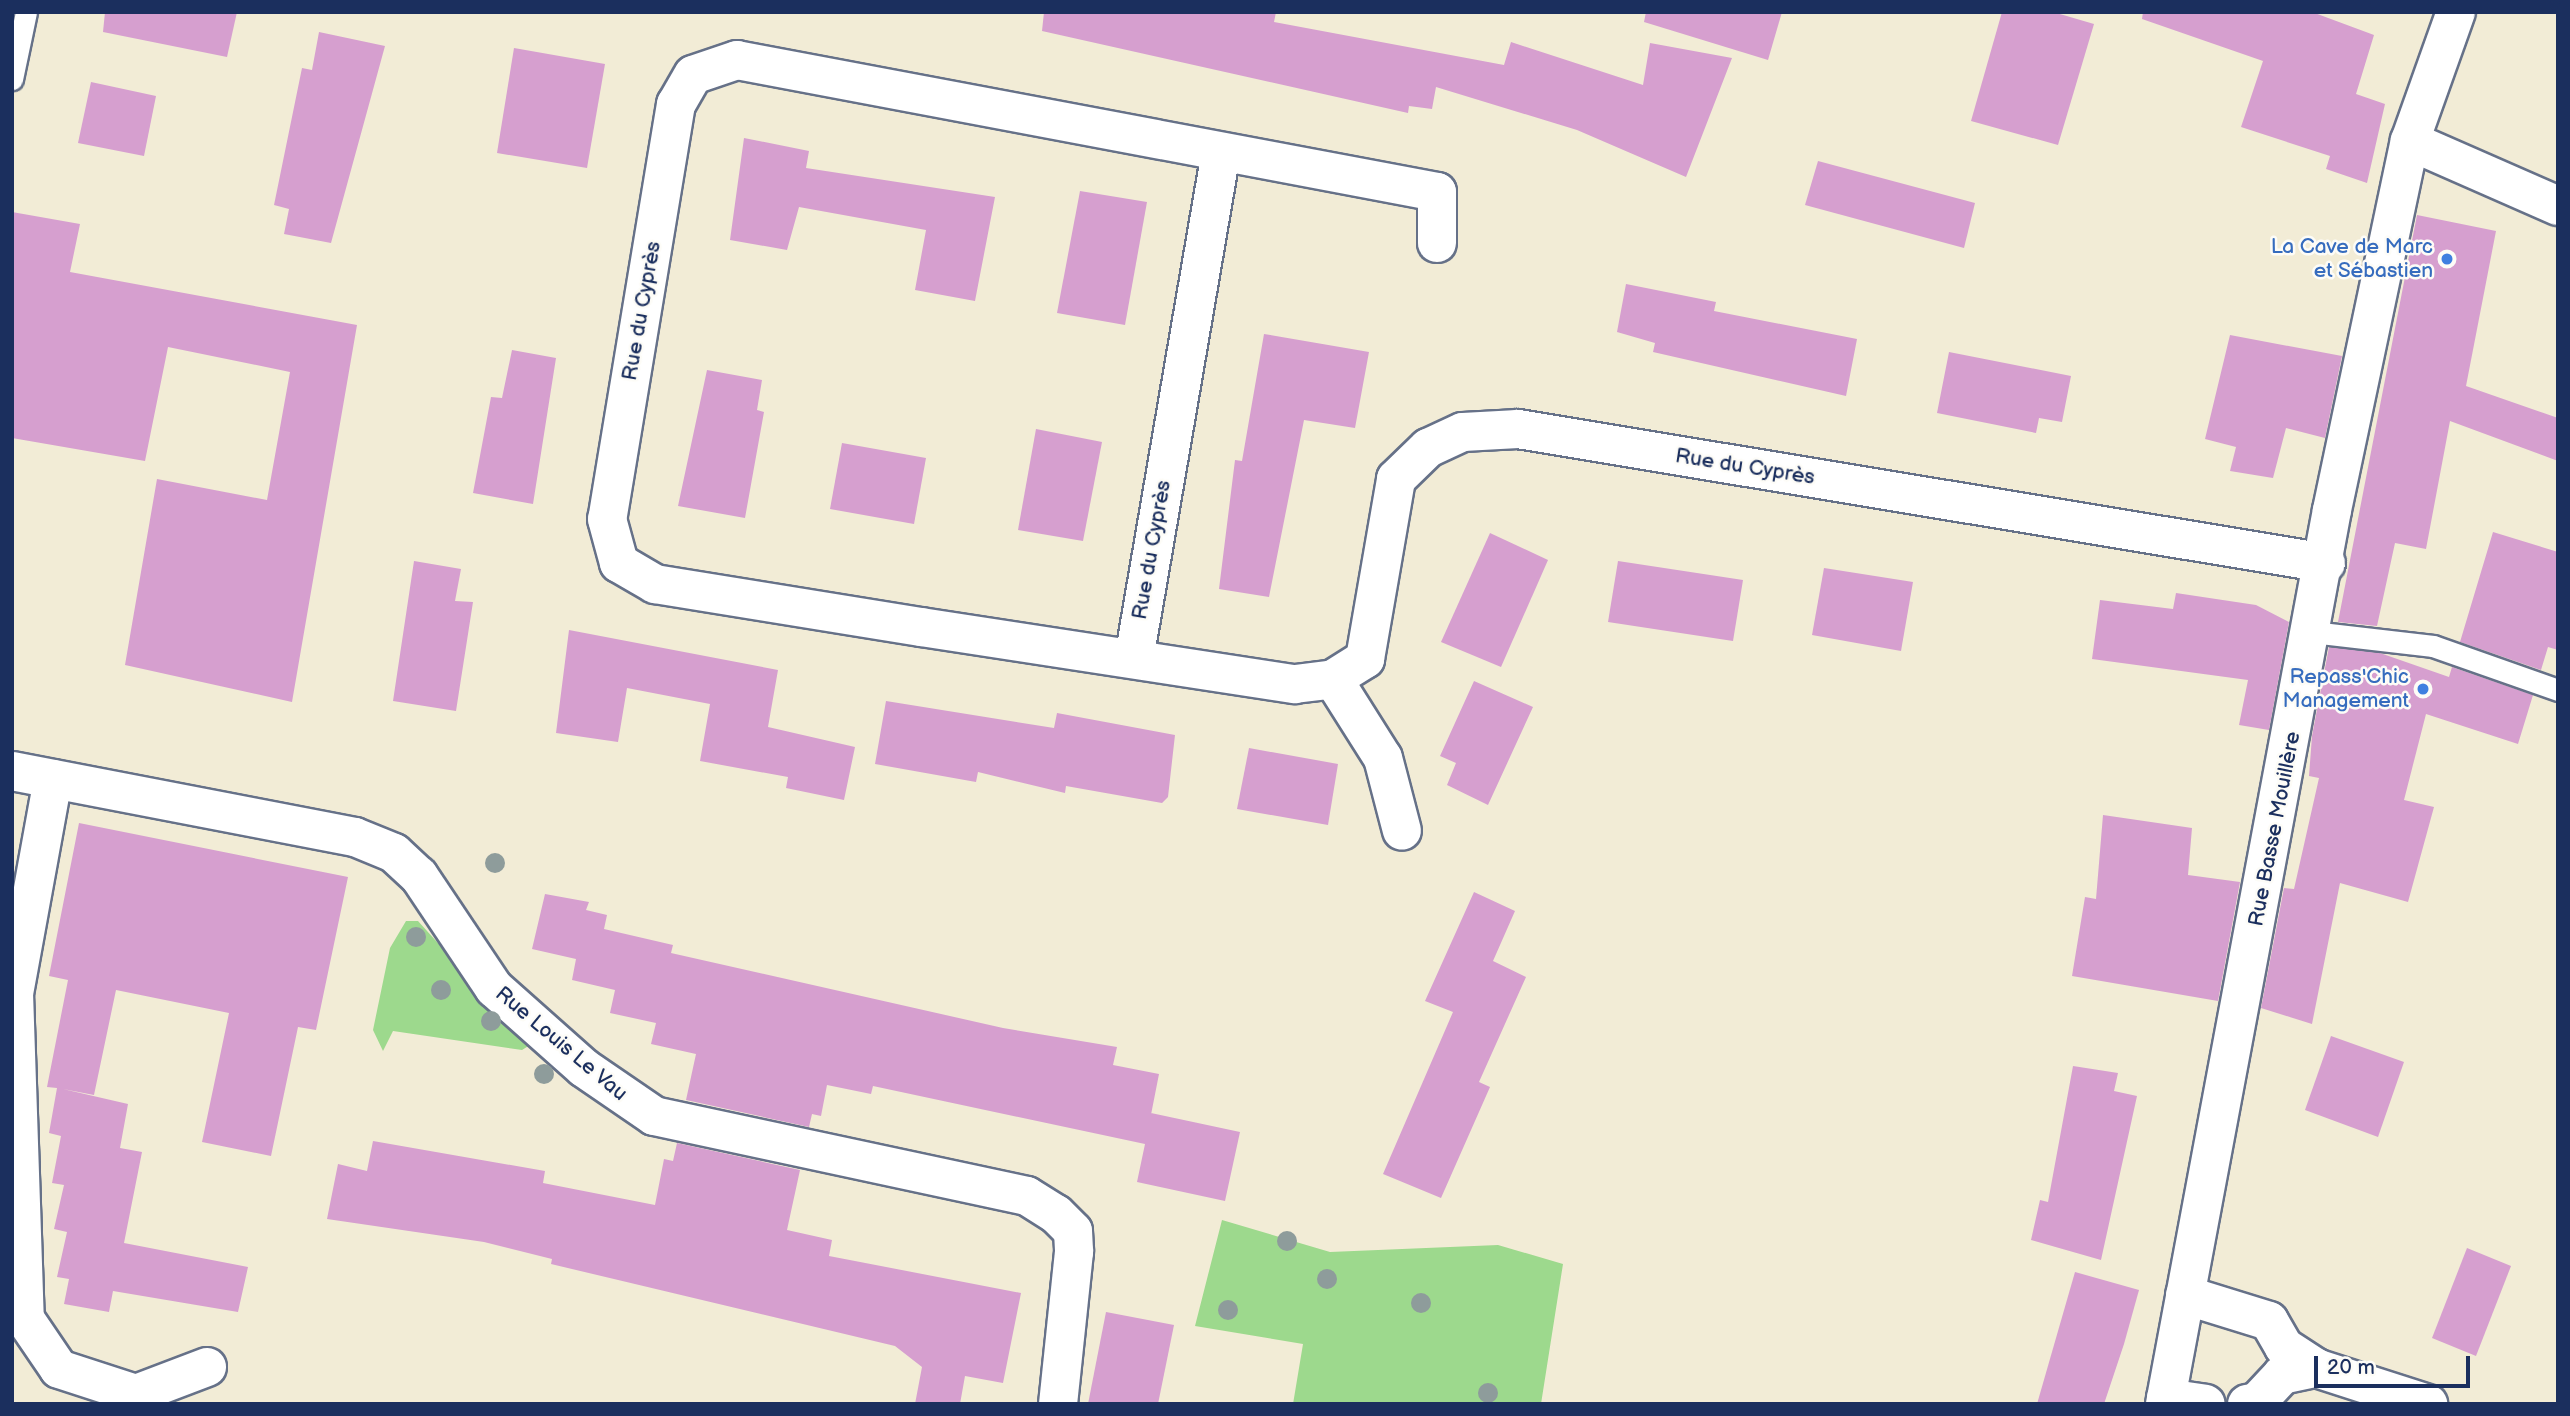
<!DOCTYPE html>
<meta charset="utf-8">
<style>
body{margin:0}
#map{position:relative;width:2570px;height:1416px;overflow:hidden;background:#f2ecd6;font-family:"Balsamiq Sans",sans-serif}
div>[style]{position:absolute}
.green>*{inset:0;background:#9dd98d}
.building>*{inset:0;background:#d69fcf}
.roads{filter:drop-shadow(2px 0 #667188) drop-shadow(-2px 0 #667188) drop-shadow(0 2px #667188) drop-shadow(0 -2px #667188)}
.lane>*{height:21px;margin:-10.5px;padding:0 10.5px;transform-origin:10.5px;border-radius:10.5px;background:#fff}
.street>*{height:38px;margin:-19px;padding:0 19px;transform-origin:19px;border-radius:19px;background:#fff}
.trees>*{width:20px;height:20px;margin:-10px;border-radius:50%;background:#8e9c9b}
.dots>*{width:19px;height:19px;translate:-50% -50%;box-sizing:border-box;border:4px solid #fdfcf7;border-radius:50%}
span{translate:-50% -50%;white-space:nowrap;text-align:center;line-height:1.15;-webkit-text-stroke:5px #fdfcf7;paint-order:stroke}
.shop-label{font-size:21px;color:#366cbe}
.right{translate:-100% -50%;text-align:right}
.street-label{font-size:21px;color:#1b2f5e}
.frame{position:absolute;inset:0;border:14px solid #1b2f5e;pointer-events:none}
.scale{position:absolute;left:2314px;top:1356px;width:156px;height:32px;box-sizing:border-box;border:4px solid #1b2f5e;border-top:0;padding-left:9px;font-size:21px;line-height:24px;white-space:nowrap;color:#1b2f5e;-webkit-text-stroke:5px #fdfcf7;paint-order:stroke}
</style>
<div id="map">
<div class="green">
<div style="clip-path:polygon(406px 921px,418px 921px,530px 1045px,522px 1050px,393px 1031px,383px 1051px,373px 1030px,390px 948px)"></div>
<div style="clip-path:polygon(1222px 1220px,1330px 1252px,1498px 1245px,1563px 1264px,1541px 1404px,1293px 1404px,1303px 1344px,1195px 1326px)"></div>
</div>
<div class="building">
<div style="clip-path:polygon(105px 12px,237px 12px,227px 57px,103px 32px)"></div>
<div style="clip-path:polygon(1044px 12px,1276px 12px,1274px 22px,1504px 65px,1511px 42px,1643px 85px,1650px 43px,1732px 58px,1686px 177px,1577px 130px,1436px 87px,1432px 109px,1409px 106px,1408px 113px,1042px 31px)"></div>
<div style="clip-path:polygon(1646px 12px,1782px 12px,1768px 60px,1644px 22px)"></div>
<div style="clip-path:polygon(2002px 12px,2053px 12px,2094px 24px,2058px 145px,1971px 121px)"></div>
<div style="clip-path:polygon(2143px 12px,2312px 12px,2374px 35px,2356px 94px,2385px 104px,2367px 183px,2326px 169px,2330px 156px,2241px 127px,2263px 61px,2142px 19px)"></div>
<div style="clip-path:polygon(319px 32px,385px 46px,331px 243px,284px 234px,289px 209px,274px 205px,302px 68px,312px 70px)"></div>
<div style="clip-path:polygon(514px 48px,605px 64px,587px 168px,497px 153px)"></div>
<div style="clip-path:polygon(91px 82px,156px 96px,144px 156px,78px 143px)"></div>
<div style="clip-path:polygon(744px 138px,809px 151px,806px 168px,995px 197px,975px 301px,915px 290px,926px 230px,799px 207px,787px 250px,730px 240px)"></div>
<div style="clip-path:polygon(1818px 161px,1975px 203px,1964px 248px,1805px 205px)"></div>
<div style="clip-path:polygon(1080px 191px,1147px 202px,1125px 325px,1057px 313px)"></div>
<div style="clip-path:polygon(12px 212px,80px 224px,70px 272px,357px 325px,292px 702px,125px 665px,157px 479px,267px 500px,290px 372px,168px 347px,145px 461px,12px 438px)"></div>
<div style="clip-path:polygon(2417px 215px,2496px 231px,2466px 386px,2558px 418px,2558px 461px,2450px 421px,2426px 549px,2395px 543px,2377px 626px,2338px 622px)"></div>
<div style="clip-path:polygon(1626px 284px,1716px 302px,1714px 311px,1857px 339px,1846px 396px,1653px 352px,1655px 343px,1617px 332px)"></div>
<div style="clip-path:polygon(1264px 334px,1369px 352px,1355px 428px,1304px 420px,1269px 597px,1219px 589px,1235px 460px,1242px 461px)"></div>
<div style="clip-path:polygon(2230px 335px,2342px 356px,2325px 438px,2286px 428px,2273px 478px,2230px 471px,2236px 447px,2205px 439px)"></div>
<div style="clip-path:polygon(512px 350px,556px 358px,533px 504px,473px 493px,491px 397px,502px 398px)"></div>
<div style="clip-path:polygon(1949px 352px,2071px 376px,2062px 422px,2039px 418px,2036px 433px,1937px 413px)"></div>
<div style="clip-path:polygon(707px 370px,762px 380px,757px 410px,764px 412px,745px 518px,678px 506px)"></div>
<div style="clip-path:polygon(1036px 429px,1102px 442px,1083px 541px,1018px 530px)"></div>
<div style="clip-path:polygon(842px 443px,926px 458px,914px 524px,830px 509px)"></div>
<div style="clip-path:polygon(2493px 532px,2558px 552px,2558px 650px,2548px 647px,2541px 670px,2460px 642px)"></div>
<div style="clip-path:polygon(1490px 533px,1548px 560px,1501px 667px,1441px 642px)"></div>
<div style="clip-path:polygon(414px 561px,461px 569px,455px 601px,473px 602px,456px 711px,393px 701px)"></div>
<div style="clip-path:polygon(1618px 561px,1743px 580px,1733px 641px,1608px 622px)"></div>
<div style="clip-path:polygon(1824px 568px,1913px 582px,1901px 651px,1812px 635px)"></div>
<div style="clip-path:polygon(2176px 593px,2256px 605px,2289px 622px,2269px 730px,2239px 725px,2248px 680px,2092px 659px,2100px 600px,2173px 609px)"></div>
<div style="clip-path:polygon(569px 630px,778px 670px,768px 727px,855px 747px,844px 800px,786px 788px,788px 777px,700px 761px,710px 704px,627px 688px,618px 742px,556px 733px)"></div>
<div style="clip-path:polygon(2329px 647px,2380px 653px,2449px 677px,2452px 667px,2533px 695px,2518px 744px,2426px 714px,2404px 800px,2434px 807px,2408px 902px,2340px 883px,2312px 1024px,2261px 1008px,2284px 888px,2294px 889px,2319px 778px,2309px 776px,2312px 736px)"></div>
<div style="clip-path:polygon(1474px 681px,1533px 707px,1488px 805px,1447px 785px,1456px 763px,1440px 756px)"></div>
<div style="clip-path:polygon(886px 701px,1054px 728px,1057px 713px,1175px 735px,1168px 797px,1162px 803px,1066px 786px,1065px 793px,978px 772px,976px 782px,875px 764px)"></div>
<div style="clip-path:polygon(1249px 748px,1338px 764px,1328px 825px,1237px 809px)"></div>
<div style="clip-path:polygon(2103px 815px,2192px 828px,2188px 875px,2240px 882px,2218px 1001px,2072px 976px,2085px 897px,2096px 899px)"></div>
<div style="clip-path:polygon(79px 823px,348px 877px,316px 1030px,298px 1027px,271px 1156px,202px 1142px,229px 1013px,116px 990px,94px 1095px,63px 1089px,128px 1104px,120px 1148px,142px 1152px,124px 1243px,248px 1267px,238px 1312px,113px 1291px,109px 1312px,64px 1304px,69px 1279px,57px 1277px,67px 1232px,54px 1229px,64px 1185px,52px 1183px,61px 1136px,49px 1133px,57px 1088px,47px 1087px,68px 980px,49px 976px)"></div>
<div style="clip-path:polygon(1474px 892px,1515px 911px,1493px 961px,1526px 977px,1479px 1082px,1490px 1087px,1441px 1198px,1383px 1174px,1453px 1012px,1425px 1001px)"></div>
<div style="clip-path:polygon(545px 894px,589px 902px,586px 910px,607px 915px,604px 929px,673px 945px,671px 953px,1003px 1028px,1117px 1047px,1113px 1065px,1159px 1074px,1148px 1130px,1151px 1113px,1240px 1132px,1225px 1201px,1137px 1182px,1145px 1144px,873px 1086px,871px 1094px,827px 1085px,821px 1116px,812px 1114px,809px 1127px,686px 1100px,696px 1054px,651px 1044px,656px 1023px,610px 1013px,615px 990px,572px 980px,576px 959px,532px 949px)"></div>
<div style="clip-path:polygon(2331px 1036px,2404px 1062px,2378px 1137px,2305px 1110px)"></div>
<div style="clip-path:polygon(2073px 1066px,2118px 1073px,2114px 1091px,2137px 1096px,2101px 1260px,2031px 1240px,2040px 1200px,2048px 1202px)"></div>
<div style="clip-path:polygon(373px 1141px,545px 1171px,543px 1183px,655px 1205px,664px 1159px,673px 1161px,677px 1143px,800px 1170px,787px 1230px,832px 1240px,829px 1256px,1021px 1293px,1003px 1383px,965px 1376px,960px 1404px,915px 1404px,922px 1367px,895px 1346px,551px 1264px,552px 1259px,484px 1242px,327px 1219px,338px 1164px,367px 1171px)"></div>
<div style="clip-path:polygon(2467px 1248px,2511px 1266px,2476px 1356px,2432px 1338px)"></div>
<div style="clip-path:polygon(2075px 1272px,2139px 1290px,2124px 1344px,2104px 1404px,2037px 1404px)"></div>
<div style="clip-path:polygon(1106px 1312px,1174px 1325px,1158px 1404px,1088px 1404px)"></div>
</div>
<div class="roads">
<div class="lane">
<div style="left:12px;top:79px;width:68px;rotate:-78.2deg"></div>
<div style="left:2312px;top:632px;width:122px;rotate:6.6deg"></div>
<div style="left:2433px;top:646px;width:133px;rotate:19.4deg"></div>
</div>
<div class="street">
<div style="left:2410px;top:141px;width:162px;rotate:23.7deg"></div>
<div style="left:1437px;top:243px;width:51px;rotate:-90deg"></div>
<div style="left:1437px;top:192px;width:712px;rotate:-169.32deg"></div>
<div style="left:737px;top:60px;width:46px;rotate:161.2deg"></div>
<div style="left:693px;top:75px;width:34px;rotate:120deg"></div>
<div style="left:676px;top:104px;width:421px;rotate:99.4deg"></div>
<div style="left:607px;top:519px;width:46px;rotate:74.7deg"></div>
<div style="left:619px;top:563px;width:42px;rotate:30.3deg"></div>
<div style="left:655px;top:584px;width:269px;rotate:9.2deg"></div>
<div style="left:921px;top:627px;width:378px;rotate:8.7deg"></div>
<div style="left:1295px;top:684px;width:38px;rotate:-7deg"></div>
<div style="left:1333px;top:679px;width:38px;rotate:-32deg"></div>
<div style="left:1365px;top:659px;width:183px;rotate:-80.2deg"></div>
<div style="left:1396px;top:479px;width:45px;rotate:-44.1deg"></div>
<div style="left:1428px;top:448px;width:38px;rotate:-25deg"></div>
<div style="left:1463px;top:432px;width:55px;rotate:-3.1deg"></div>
<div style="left:1518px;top:429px;width:819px;rotate:9.42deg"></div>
<div style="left:1134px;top:659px;width:514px;rotate:-80.26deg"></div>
<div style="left:1333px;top:679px;width:93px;rotate:57.7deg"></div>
<div style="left:1383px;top:758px;width:75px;rotate:75.4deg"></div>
<div style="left:12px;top:771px;width:349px;rotate:10.9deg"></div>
<div style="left:355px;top:837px;width:42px;rotate:22.3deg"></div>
<div style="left:394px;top:853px;width:34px;rotate:43deg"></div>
<div style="left:419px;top:876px;width:135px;rotate:56.2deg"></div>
<div style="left:494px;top:988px;width:120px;rotate:41.6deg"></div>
<div style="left:584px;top:1068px;width:85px;rotate:34.4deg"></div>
<div style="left:654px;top:1116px;width:381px;rotate:12.1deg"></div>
<div style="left:1027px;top:1196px;width:34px;rotate:32deg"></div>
<div style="left:1056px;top:1214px;width:24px;rotate:45deg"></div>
<div style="left:1073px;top:1231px;width:21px;rotate:87deg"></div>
<div style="left:1074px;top:1252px;width:153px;rotate:96deg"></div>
<div style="left:53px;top:779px;width:218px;rotate:100.3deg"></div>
<div style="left:14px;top:993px;width:326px;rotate:88.1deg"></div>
<div style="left:25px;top:1319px;width:60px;rotate:55.8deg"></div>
<div style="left:59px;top:1369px;width:81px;rotate:18deg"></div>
<div style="left:136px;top:1394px;width:76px;rotate:-20.8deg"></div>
<div style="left:2185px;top:1295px;width:88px;rotate:17.2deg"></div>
<div style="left:2269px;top:1321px;width:30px;rotate:60deg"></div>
<div style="left:2284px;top:1347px;width:38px;rotate:33deg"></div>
<div style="left:2316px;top:1368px;width:118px;rotate:17.8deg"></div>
<div style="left:2166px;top:1398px;width:40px;rotate:8.5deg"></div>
<div style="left:2165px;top:1404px;width:909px;rotate:-79.42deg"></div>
<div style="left:2332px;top:510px;width:377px;rotate:-78.1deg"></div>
<div style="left:2410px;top:141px;width:137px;rotate:-70.4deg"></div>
<div style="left:2247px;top:1404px;width:10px;rotate:-11deg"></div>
<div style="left:2257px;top:1402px;width:37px;rotate:-47deg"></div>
<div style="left:2282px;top:1375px;width:35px;rotate:-12deg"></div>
</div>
</div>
<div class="trees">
<div style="left:495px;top:863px"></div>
<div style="left:416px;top:937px"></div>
<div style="left:441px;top:990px"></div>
<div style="left:491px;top:1021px"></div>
<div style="left:544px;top:1074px"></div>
<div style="left:1287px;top:1241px"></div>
<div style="left:1327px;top:1279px"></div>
<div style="left:1421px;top:1303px"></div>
<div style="left:1228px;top:1310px"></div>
<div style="left:1488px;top:1393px"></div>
</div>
<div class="dots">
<div style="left:2447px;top:259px;background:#3f7fe0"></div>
<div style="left:2423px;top:689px;background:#3f7fe0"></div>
</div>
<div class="shop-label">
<span class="right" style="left:2433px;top:259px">La Cave de Marc<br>et Sébastien</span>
<span class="right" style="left:2409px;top:689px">Repass'Chic<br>Management</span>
</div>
<div class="street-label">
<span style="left:642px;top:311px;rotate:-80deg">Rue du Cyprès</span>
<span style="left:1745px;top:467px;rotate:9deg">Rue du Cyprès</span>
<span style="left:1152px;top:550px;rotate:-80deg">Rue du Cyprès</span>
<span style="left:2275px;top:829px;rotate:-79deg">Rue Basse Mouillère</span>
<span style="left:561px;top:1044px;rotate:40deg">Rue Louis Le Vau</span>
</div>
<div class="frame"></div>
<div class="scale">20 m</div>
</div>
